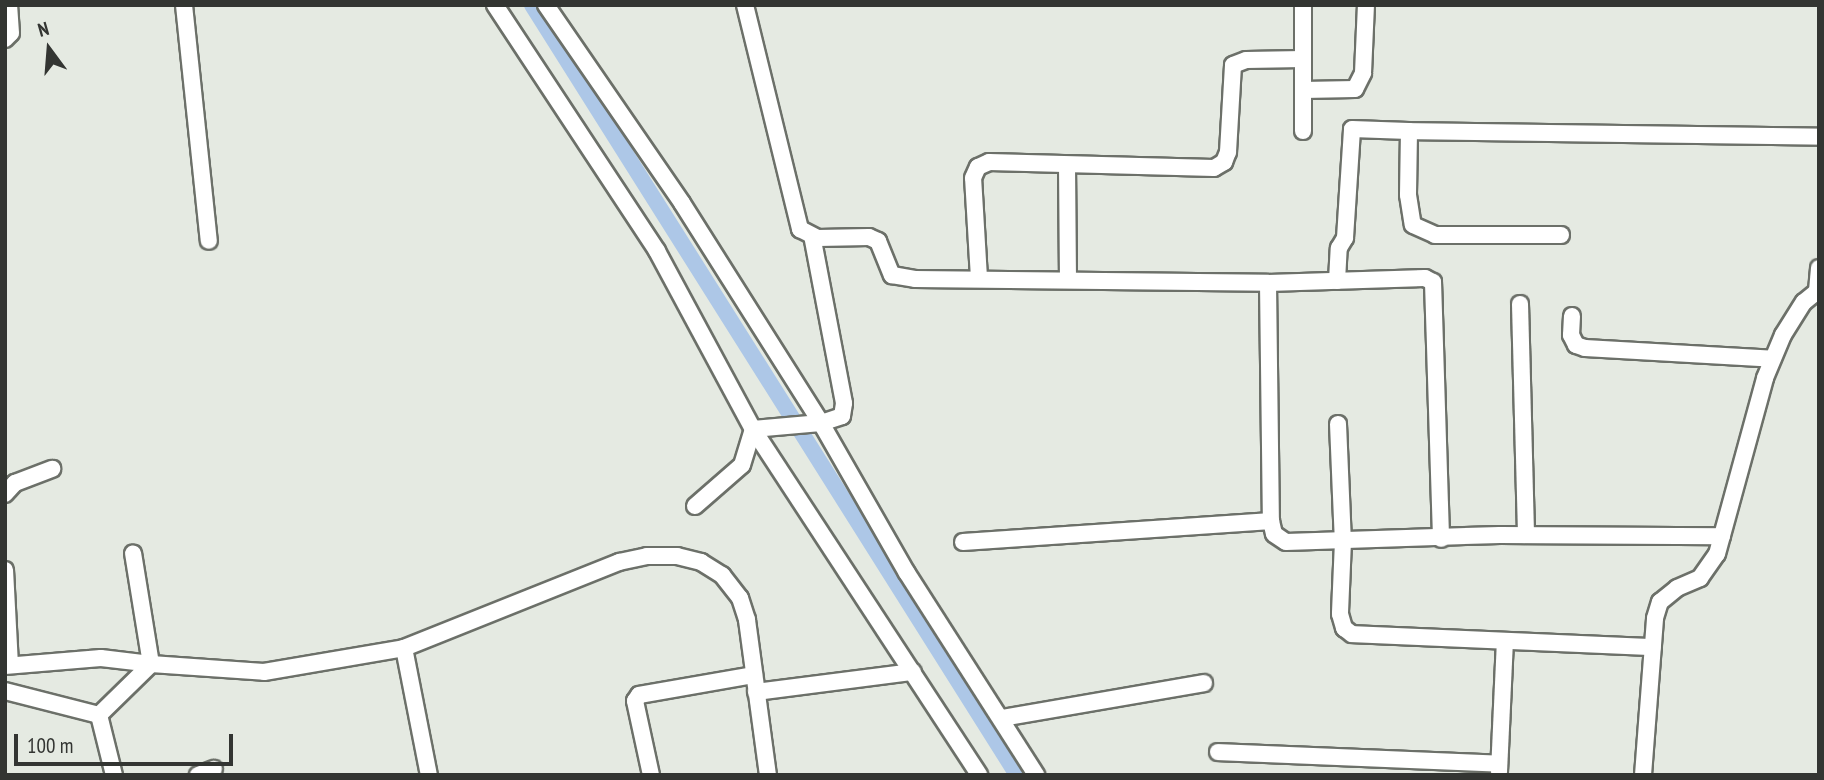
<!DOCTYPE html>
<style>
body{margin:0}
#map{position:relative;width:1824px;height:780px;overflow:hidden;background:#e5eae2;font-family:"PT Sans Narrow",sans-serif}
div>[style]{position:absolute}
.canal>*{height:16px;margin:-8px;padding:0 8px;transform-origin:8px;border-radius:8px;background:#adc7e7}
.roads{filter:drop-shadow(2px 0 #6c7069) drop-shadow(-2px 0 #6c7069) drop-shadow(0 2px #6c7069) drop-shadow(0 -2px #6c7069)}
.street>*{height:16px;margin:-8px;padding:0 8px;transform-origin:8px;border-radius:8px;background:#fff}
span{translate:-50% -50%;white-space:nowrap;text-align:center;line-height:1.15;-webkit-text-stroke:7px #e5eae2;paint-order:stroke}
.frame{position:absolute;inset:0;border:7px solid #333532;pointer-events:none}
.north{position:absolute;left:14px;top:14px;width:70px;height:70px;-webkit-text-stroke:5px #e5eae2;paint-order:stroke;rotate:344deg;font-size:19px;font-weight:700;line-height:28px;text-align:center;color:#333532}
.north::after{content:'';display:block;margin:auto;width:24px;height:32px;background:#333532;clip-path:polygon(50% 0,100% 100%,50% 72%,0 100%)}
.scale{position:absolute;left:14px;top:734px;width:219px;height:32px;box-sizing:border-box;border:4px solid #333532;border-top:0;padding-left:9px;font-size:21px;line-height:24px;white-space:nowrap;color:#333532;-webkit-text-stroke:5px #e5eae2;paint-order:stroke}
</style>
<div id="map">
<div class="canal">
<div style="left:532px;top:5px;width:910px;rotate:57.79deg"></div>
</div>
<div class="roads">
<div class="street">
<div style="left:184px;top:5px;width:237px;rotate:84deg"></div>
<div style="left:495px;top:5px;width:295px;rotate:56.6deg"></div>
<div style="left:657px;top:251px;width:202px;rotate:61.7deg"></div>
<div style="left:753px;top:429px;width:413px;rotate:56.8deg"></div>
<div style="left:546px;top:5px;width:240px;rotate:55.5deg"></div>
<div style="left:682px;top:203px;width:260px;rotate:57.7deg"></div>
<div style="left:821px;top:423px;width:173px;rotate:60.2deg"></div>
<div style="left:907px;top:573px;width:240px;rotate:57.4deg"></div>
<div style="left:745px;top:5px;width:231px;rotate:76.2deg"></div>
<div style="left:800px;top:229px;width:20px;rotate:27deg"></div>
<div style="left:818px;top:238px;width:51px;rotate:-1.1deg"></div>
<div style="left:869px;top:237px;width:10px;rotate:24deg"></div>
<div style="left:878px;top:241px;width:37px;rotate:68deg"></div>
<div style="left:892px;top:275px;width:23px;rotate:10deg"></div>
<div style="left:915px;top:279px;width:353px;rotate:0.6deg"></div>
<div style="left:1268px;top:283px;width:157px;rotate:-1.8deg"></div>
<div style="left:1425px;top:278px;width:9px;rotate:27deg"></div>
<div style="left:1433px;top:282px;width:257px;rotate:88.2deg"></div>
<div style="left:5px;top:39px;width:8px;rotate:-45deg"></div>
<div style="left:11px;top:33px;width:28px;rotate:-94deg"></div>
<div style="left:1303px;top:90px;width:52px;rotate:-1.1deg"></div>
<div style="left:1355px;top:89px;width:18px;rotate:-63deg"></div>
<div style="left:1363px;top:73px;width:68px;rotate:-87.5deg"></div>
<div style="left:1303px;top:131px;width:126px;rotate:-90deg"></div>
<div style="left:1409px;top:131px;width:410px;rotate:0.8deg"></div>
<div style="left:1067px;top:165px;width:114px;rotate:89.5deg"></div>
<div style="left:979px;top:278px;width:100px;rotate:-93.4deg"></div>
<div style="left:973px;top:178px;width:12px;rotate:-66deg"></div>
<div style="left:978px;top:167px;width:12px;rotate:-24deg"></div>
<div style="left:989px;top:162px;width:225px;rotate:1.5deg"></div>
<div style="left:1214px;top:168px;width:12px;rotate:-31deg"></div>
<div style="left:1224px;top:162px;width:11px;rotate:-68deg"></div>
<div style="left:1228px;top:152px;width:87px;rotate:-86.7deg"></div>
<div style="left:1233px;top:65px;width:14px;rotate:-21deg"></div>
<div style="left:1246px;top:60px;width:57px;rotate:-1deg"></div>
<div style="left:1337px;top:281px;width:33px;rotate:-87deg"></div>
<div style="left:1339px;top:248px;width:12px;rotate:-59deg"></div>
<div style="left:1345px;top:238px;width:109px;rotate:-86.3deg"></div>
<div style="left:1352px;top:129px;width:57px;rotate:2deg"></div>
<div style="left:1409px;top:131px;width:64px;rotate:90.9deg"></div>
<div style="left:1408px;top:195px;width:30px;rotate:81deg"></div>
<div style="left:1413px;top:225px;width:24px;rotate:24deg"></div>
<div style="left:1435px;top:235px;width:126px"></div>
<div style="left:1268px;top:283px;width:238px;rotate:89.3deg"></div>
<div style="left:1271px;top:521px;width:13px;rotate:77deg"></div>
<div style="left:1274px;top:534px;width:14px;rotate:34deg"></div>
<div style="left:1286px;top:542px;width:214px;rotate:-1.9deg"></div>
<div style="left:1500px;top:535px;width:222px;rotate:0.3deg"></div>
<div style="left:1817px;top:291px;width:23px;rotate:-85deg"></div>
<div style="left:1520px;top:304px;width:231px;rotate:88.5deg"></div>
<div style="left:1572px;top:316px;width:19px;rotate:93deg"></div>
<div style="left:1571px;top:335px;width:11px;rotate:63deg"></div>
<div style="left:1576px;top:345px;width:9px;rotate:18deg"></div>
<div style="left:1585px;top:348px;width:188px;rotate:3.3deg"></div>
<div style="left:1338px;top:424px;width:117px;rotate:87.6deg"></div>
<div style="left:1343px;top:541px;width:73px;rotate:92.4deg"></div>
<div style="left:1340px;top:614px;width:15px;rotate:74deg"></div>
<div style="left:1344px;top:628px;width:10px;rotate:37deg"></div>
<div style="left:1352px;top:634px;width:301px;rotate:2.5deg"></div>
<div style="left:5px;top:494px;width:15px;rotate:-48deg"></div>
<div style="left:15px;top:483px;width:40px;rotate:-21deg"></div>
<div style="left:695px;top:506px;width:62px;rotate:-41.1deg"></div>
<div style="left:742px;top:465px;width:38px;rotate:-73deg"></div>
<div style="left:753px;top:429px;width:68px;rotate:-5deg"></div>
<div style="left:821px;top:423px;width:22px;rotate:-18deg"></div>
<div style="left:842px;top:416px;width:13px;rotate:-81deg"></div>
<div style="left:844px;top:403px;width:170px;rotate:-100.8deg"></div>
<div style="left:963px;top:542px;width:309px;rotate:-3.9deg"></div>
<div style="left:5px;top:570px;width:95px;rotate:87deg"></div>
<div style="left:404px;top:648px;width:129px;rotate:78.9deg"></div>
<div style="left:5px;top:666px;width:96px;rotate:-4.8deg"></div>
<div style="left:101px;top:658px;width:50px;rotate:6.8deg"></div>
<div style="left:151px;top:664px;width:112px;rotate:-99.2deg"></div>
<div style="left:5px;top:691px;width:97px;rotate:14.3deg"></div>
<div style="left:99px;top:715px;width:62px;rotate:76deg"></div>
<div style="left:756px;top:692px;width:158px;rotate:-7.3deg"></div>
<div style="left:99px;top:715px;width:73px;rotate:-44.4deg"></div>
<div style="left:151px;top:664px;width:113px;rotate:4deg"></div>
<div style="left:264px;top:672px;width:142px;rotate:-9.7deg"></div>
<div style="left:404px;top:648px;width:232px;rotate:-21.8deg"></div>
<div style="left:619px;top:562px;width:29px;rotate:-12deg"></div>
<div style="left:647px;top:556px;width:30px"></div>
<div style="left:677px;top:556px;width:25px;rotate:14deg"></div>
<div style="left:701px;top:562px;width:25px;rotate:32deg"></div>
<div style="left:722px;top:575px;width:29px;rotate:52deg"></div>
<div style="left:740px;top:598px;width:23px;rotate:72deg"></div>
<div style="left:747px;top:620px;width:156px;rotate:82.3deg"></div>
<div style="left:1002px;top:718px;width:205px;rotate:-9.8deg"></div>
<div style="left:1218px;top:752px;width:281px;rotate:2.4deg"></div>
<div style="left:1499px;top:772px;width:130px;rotate:-87.4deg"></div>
<div style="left:198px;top:775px;width:17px;rotate:-21deg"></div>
<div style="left:651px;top:775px;width:76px;rotate:-102.2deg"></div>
<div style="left:635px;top:701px;width:7px;rotate:-56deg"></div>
<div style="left:639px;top:695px;width:117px;rotate:-9.9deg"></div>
<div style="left:1643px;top:775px;width:157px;rotate:-85.6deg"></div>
<div style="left:1655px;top:618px;width:17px;rotate:-73deg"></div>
<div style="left:1660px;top:602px;width:22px;rotate:-39deg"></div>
<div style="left:1677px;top:588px;width:25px;rotate:-23deg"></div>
<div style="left:1700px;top:578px;width:29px;rotate:-55deg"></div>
<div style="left:1717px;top:554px;width:182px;rotate:-74.7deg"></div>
<div style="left:1765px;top:378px;width:47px;rotate:-67.3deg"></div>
<div style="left:1783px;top:335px;width:39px;rotate:-58deg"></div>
<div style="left:1804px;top:302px;width:19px;rotate:-39deg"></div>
</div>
</div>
<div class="frame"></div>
<div class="north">N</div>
<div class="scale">100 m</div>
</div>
